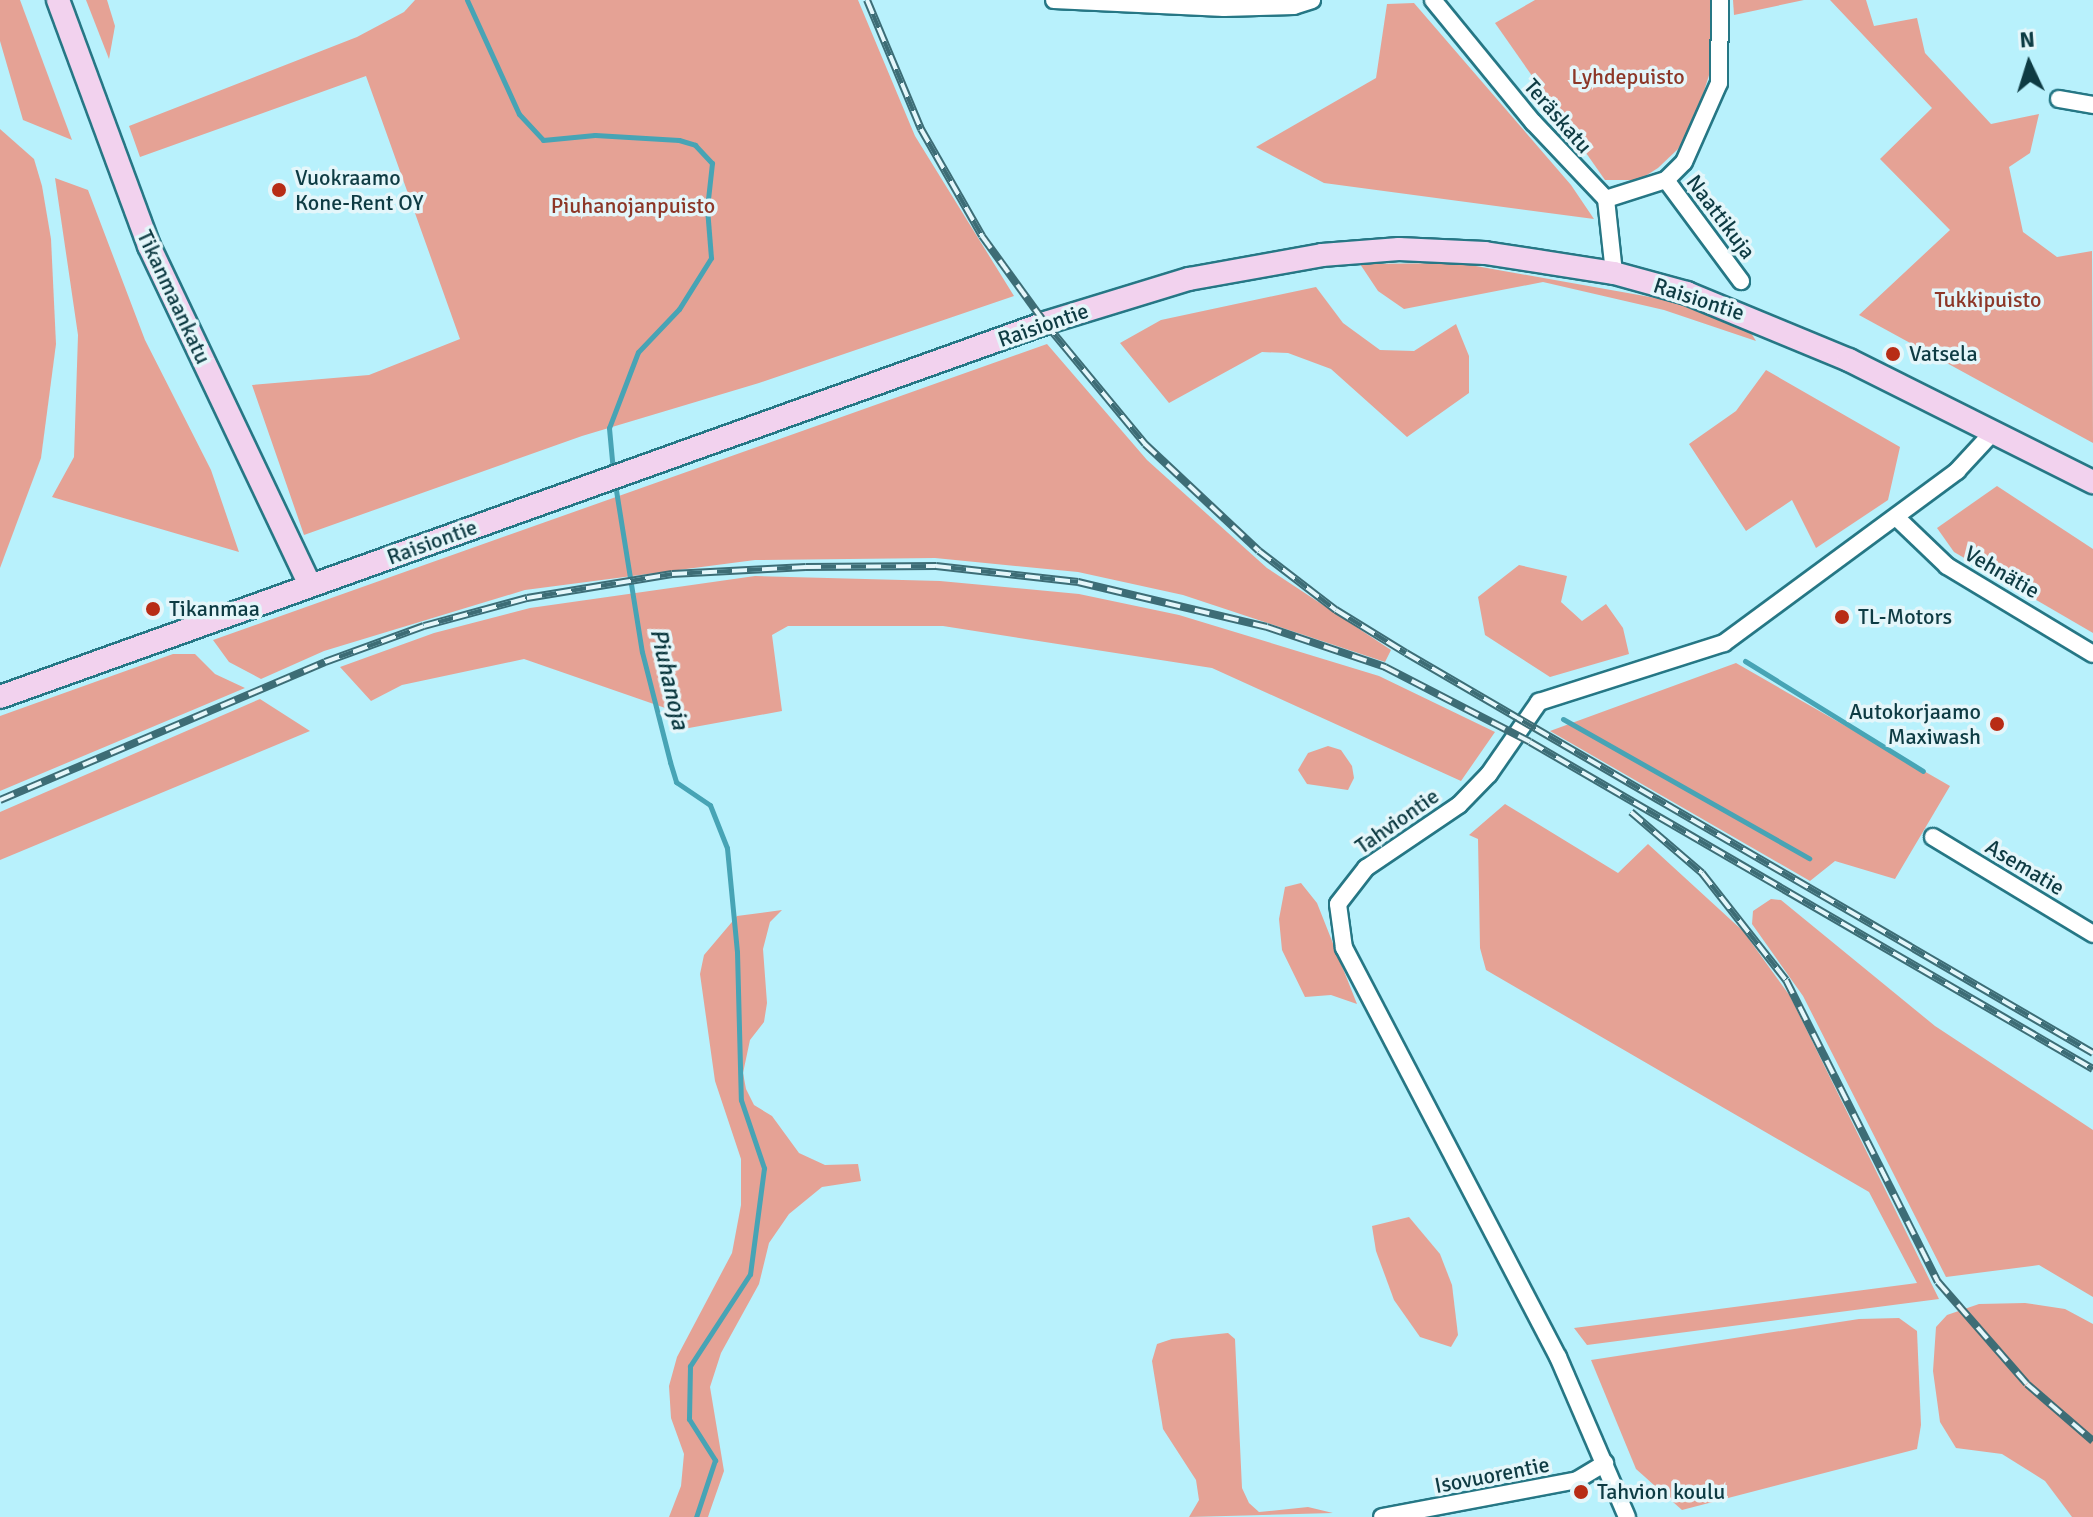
<!DOCTYPE html>
<meta charset="utf-8">
<style>
body{margin:0}
#map{position:relative;width:2093px;height:1517px;overflow:hidden;background:#b8f1fc;font-family:Signika,sans-serif}
div>[style]{position:absolute}
.green>*{inset:0;background:#e5a295}
.stream>*{height:5px;margin:-2.5px;padding:0 2.5px;transform-origin:2.5px;border-radius:2.5px;background:#47a4b5}
.roads{filter:drop-shadow(2px 0 #267785) drop-shadow(-2px 0 #267785) drop-shadow(0 2px #267785) drop-shadow(0 -2px #267785)}
.street>*{height:16px;margin:-8px;padding:0 8px;transform-origin:8px;border-radius:8px;background:#fff}
.secondary>*{height:22px;margin:-11px;padding:0 11px;transform-origin:11px;border-radius:11px;background:#f2d2ee}
.rail>*{height:8px;margin-top:-4px;transform-origin:0;background:repeating-linear-gradient(90deg,#e4f6fa 0 15px,#3d6d76 0 30px);box-sizing:border-box;border-block:2px solid #3d6d76}
.dots>*{width:22px;height:22px;translate:-50% -50%;box-sizing:border-box;border:4px solid #e4f6fa;border-radius:50%}
span{translate:-50% -50%;white-space:nowrap;text-align:center;line-height:1.15;-webkit-text-stroke:7px #e4f6fa;paint-order:stroke}
.park-label{font-size:22px;color:#8d3728}
.street-label{font-size:22px;color:#0e3b43}
.poi-label{font-size:22px;color:#0e3b43}
.left{translate:0 -50%;text-align:left}
.right{translate:-100% -50%;text-align:right}
.water-label{font-size:24px;color:#07353c;font-style:italic}
.north{position:absolute;left:1989px;top:24px;width:80px;height:80px;-webkit-text-stroke:6px #e4f6fa;paint-order:stroke;rotate:356deg;font-size:22px;font-weight:700;line-height:32px;text-align:center;color:#0e3b43}
.north::after{content:'';display:block;margin:auto;width:28px;height:36px;background:#0e3b43;clip-path:polygon(50% 0,100% 100%,50% 72%,0 100%)}
</style>
<div id="map">
<div class="green">
<div style="clip-path:polygon(0 0,20px 0,72px 140px,23px 120px,0 41px)"></div>
<div style="clip-path:polygon(86px 0,107px 0,115px 26px,109px 59px)"></div>
<div style="clip-path:polygon(415px 0,858px 0,915px 136px,1014px 296px,759px 383px,582px 436px,304px 535px,252px 385px,369px 375px,460px 339px,366px 76px,140px 157px,129px 126px,357px 37px,404px 12px)"></div>
<div style="clip-path:polygon(1535px 0,1713px 0,1714px 59px,1696px 117px,1678px 149px,1658px 168px,1639px 180px,1605px 180px,1495px 23px)"></div>
<div style="clip-path:polygon(1733px 0,1804px 0,1734px 15px)"></div>
<div style="clip-path:polygon(1830px 0,1866px 0,1874px 26px,1917px 18px,1925px 53px,1991px 124px,2039px 114px,2030px 153px,2009px 167px,2023px 232px,2057px 257px,2092px 251px,2093px 443px,1859px 315px,1950px 230px,1880px 159px,1932px 108px)"></div>
<div style="clip-path:polygon(1414px 3px,1571px 185px,1594px 219px,1324px 183px,1256px 147px,1376px 78px,1387px 4px)"></div>
<div style="clip-path:polygon(0 129px,34px 159px,42px 186px,51px 239px,56px 344px,41px 458px,0 568px)"></div>
<div style="clip-path:polygon(55px 178px,88px 190px,145px 340px,211px 470px,239px 552px,52px 497px,74px 457px,78px 335px)"></div>
<div style="clip-path:polygon(1459px 263px,1667px 300px,1748px 328px,1756px 341px,1664px 310px,1543px 282px,1404px 309px,1378px 291px,1360px 264px)"></div>
<div style="clip-path:polygon(1316px 287px,1343px 323px,1380px 350px,1414px 351px,1456px 324px,1469px 356px,1469px 393px,1407px 437px,1331px 369px,1288px 353px,1262px 352px,1169px 403px,1120px 343px,1161px 320px)"></div>
<div style="clip-path:polygon(1047px 344px,1147px 460px,1267px 568px,1391px 650px,1385px 662px,1183px 595px,1078px 572px,935px 558px,755px 560px,525px 590px,324px 651px,261px 679px,229px 662px,213px 640px)"></div>
<div style="clip-path:polygon(1766px 370px,1900px 447px,1888px 500px,1816px 548px,1792px 500px,1746px 531px,1689px 444px,1736px 411px)"></div>
<div style="clip-path:polygon(1997px 486px,2093px 549px,2093px 633px,1954px 552px,1937px 528px)"></div>
<div style="clip-path:polygon(1519px 565px,1567px 576px,1561px 602px,1582px 621px,1606px 604px,1623px 628px,1629px 654px,1550px 677px,1485px 635px,1478px 597px)"></div>
<div style="clip-path:polygon(755px 576px,940px 581px,1079px 594px,1179px 615px,1379px 676px,1495px 732px,1461px 781px,1212px 668px,943px 626px,788px 626px,772px 635px,782px 711px,678px 730px,671px 710px,524px 659px,402px 685px,371px 701px,340px 667px,434px 633px,530px 608px)"></div>
<div style="clip-path:polygon(173px 654px,195px 654px,215px 674px,245px 688px,0 791px,0 716px)"></div>
<div style="clip-path:polygon(1736px 663px,1950px 786px,1895px 879px,1835px 861px,1810px 881px,1550px 731px)"></div>
<div style="clip-path:polygon(260px 699px,310px 731px,0 860px,0 812px)"></div>
<div style="clip-path:polygon(1328px 746px,1341px 750px,1352px 766px,1354px 778px,1348px 790px,1307px 784px,1298px 770px,1308px 753px)"></div>
<div style="clip-path:polygon(1505px 804px,1618px 873px,1648px 844px,1743px 931px,1790px 996px,1939px 1299px,1587px 1345px,1574px 1328px,1917px 1283px,1869px 1192px,1486px 970px,1480px 948px,1478px 839px,1469px 835px)"></div>
<div style="clip-path:polygon(1301px 883px,1317px 903px,1357px 1004px,1331px 995px,1305px 997px,1282px 950px,1279px 919px,1285px 887px)"></div>
<div style="clip-path:polygon(1771px 899px,1781px 900px,1935px 1026px,2093px 1130px,2093px 1297px,2039px 1265px,1946px 1277px,1803px 996px,1752px 924px,1753px 911px)"></div>
<div style="clip-path:polygon(782px 910px,770px 922px,763px 949px,767px 1003px,764px 1022px,750px 1040px,743px 1073px,746px 1089px,754px 1105px,772px 1116px,799px 1153px,825px 1165px,858px 1164px,861px 1181px,822px 1187px,789px 1214px,769px 1243px,759px 1284px,721px 1353px,710px 1387px,724px 1471px,710px 1511px,708px 1517px,669px 1517px,681px 1486px,684px 1454px,671px 1418px,669px 1386px,677px 1357px,732px 1253px,741px 1205px,741px 1159px,715px 1081px,700px 974px,704px 955px,737px 916px)"></div>
<div style="clip-path:polygon(1409px 1217px,1440px 1254px,1452px 1285px,1458px 1335px,1451px 1347px,1420px 1337px,1394px 1300px,1376px 1251px,1372px 1226px)"></div>
<div style="clip-path:polygon(2025px 1303px,2065px 1309px,2093px 1324px,2093px 1517px,2072px 1517px,2045px 1481px,2002px 1454px,1956px 1448px,1940px 1422px,1933px 1371px,1936px 1327px,1947px 1315px,1979px 1304px)"></div>
<div style="clip-path:polygon(1899px 1318px,1917px 1331px,1921px 1425px,1917px 1449px,1682px 1510px,1636px 1469px,1591px 1360px,1859px 1319px)"></div>
<div style="clip-path:polygon(1228px 1333px,1235px 1339px,1242px 1488px,1249px 1503px,1259px 1512px,1308px 1507px,1333px 1513px,1189px 1517px,1199px 1500px,1196px 1480px,1163px 1429px,1152px 1361px,1157px 1344px,1172px 1339px)"></div>
</div>
<div class="stream">
<div style="left:467px;top:0;width:125px;rotate:65.5deg"></div>
<div style="left:519px;top:114px;width:35px;rotate:47deg"></div>
<div style="left:543px;top:140px;width:52px;rotate:-5.5deg"></div>
<div style="left:595px;top:135px;width:84px;rotate:3.4deg"></div>
<div style="left:679px;top:140px;width:17px;rotate:17deg"></div>
<div style="left:695px;top:145px;width:25px;rotate:47deg"></div>
<div style="left:712px;top:163px;width:45px;rotate:96.3deg"></div>
<div style="left:707px;top:208px;width:50px;rotate:85.4deg"></div>
<div style="left:711px;top:258px;width:60px;rotate:122.1deg"></div>
<div style="left:679px;top:309px;width:59px;rotate:133.6deg"></div>
<div style="left:638px;top:352px;width:81px;rotate:110.9deg"></div>
<div style="left:609px;top:428px;width:43px;rotate:84.7deg"></div>
<div style="left:615px;top:484px;width:170px;rotate:80.9deg"></div>
<div style="left:642px;top:652px;width:114px;rotate:75.7deg"></div>
<div style="left:670px;top:762px;width:21px;rotate:73deg"></div>
<div style="left:676px;top:782px;width:41px;rotate:34.1deg"></div>
<div style="left:710px;top:805px;width:46px;rotate:68.4deg"></div>
<div style="left:727px;top:848px;width:104px;rotate:84.5deg"></div>
<div style="left:737px;top:952px;width:148px;rotate:88.5deg"></div>
<div style="left:741px;top:1100px;width:72px;rotate:71.3deg"></div>
<div style="left:764px;top:1168px;width:107px;rotate:97.5deg"></div>
<div style="left:750px;top:1274px;width:110px;rotate:123.1deg"></div>
<div style="left:690px;top:1366px;width:53px;rotate:91.1deg"></div>
<div style="left:689px;top:1419px;width:49px;rotate:57.6deg"></div>
<div style="left:715px;top:1460px;width:60px;rotate:108.4deg"></div>
<div style="left:1745px;top:661px;width:209px;rotate:31.7deg"></div>
<div style="left:1563px;top:719px;width:283px;rotate:29.5deg"></div>
</div>
<div class="roads">
<div class="street">
<div style="left:1054px;top:0;width:170px;rotate:2.7deg"></div>
<div style="left:1224px;top:8px;width:70px;rotate:-1.6deg"></div>
<div style="left:1294px;top:6px;width:19px;rotate:-18deg"></div>
<div style="left:1433px;top:0;width:158px;rotate:50.7deg"></div>
<div style="left:1533px;top:122px;width:106px;rotate:46.5deg"></div>
<div style="left:1606px;top:199px;width:74px;rotate:83.8deg"></div>
<div style="left:2059px;top:99px;width:35px;rotate:10deg"></div>
<div style="left:1666px;top:180px;width:126px;rotate:53.4deg"></div>
<div style="left:1606px;top:199px;width:63px;rotate:-17.6deg"></div>
<div style="left:1666px;top:180px;width:25px;rotate:-45deg"></div>
<div style="left:1684px;top:162px;width:86px;rotate:-66.1deg"></div>
<div style="left:1719px;top:83px;width:83px;rotate:-89.3deg"></div>
<div style="left:1897px;top:518px;width:69px;rotate:43.8deg"></div>
<div style="left:1947px;top:566px;width:170px;rotate:31.1deg"></div>
<div style="left:1933px;top:837px;width:187px;rotate:31.2deg"></div>
<div style="left:1382px;top:1517px;width:198px;rotate:-10.7deg"></div>
<div style="left:1577px;top:1480px;width:33px;rotate:-31deg"></div>
<div style="left:1627px;top:1517px;width:174px;rotate:-113.3deg"></div>
<div style="left:1558px;top:1357px;width:462px;rotate:-117.6deg"></div>
<div style="left:1344px;top:948px;width:44px;rotate:-97.8deg"></div>
<div style="left:1338px;top:904px;width:46px;rotate:-52.1deg"></div>
<div style="left:1366px;top:868px;width:112px;rotate:-34.1deg"></div>
<div style="left:1459px;top:805px;width:43px;rotate:-45.9deg"></div>
<div style="left:1489px;top:774px;width:88px;rotate:-55.2deg"></div>
<div style="left:1539px;top:702px;width:194px;rotate:-17.7deg"></div>
<div style="left:1724px;top:643px;width:290px;rotate:-36.4deg"></div>
<div style="left:1957px;top:471px;width:54px;rotate:-47.2deg"></div>
</div>
<div class="secondary">
<div style="left:58px;top:0;width:262px;rotate:69.7deg"></div>
<div style="left:149px;top:246px;width:375px;rotate:64.6deg"></div>
<div style="left:0;top:697px;width:1110px;rotate:-19.69deg"></div>
<div style="left:1045px;top:323px;width:151px;rotate:-17deg"></div>
<div style="left:1189px;top:279px;width:135px;rotate:-10.2deg"></div>
<div style="left:1322px;top:255px;width:77px;rotate:-4.5deg"></div>
<div style="left:1399px;top:249px;width:86px;rotate:2.7deg"></div>
<div style="left:1485px;top:253px;width:131px;rotate:8.8deg"></div>
<div style="left:1614px;top:273px;width:76px;rotate:15.3deg"></div>
<div style="left:1687px;top:293px;width:175px;rotate:22.5deg"></div>
<div style="left:1849px;top:360px;width:273px;rotate:26.6deg"></div>
</div>
</div>
<div class="rail">
<div style="left:867px;top:0;width:140px;rotate:67.3deg"></div>
<div style="left:921px;top:129px;width:123px;rotate:60.3deg"></div>
<div style="left:982px;top:236px;width:107px;rotate:54.1deg"></div>
<div style="left:1045px;top:323px;width:157px;rotate:50.4deg"></div>
<div style="left:1145px;top:444px;width:156px;rotate:43.2deg"></div>
<div style="left:1259px;top:551px;width:97px;rotate:37.5deg"></div>
<div style="left:1336px;top:610px;width:82px;rotate:31.6deg"></div>
<div style="left:1406px;top:653px;width:795px;rotate:30.21deg"></div>
<div style="left:0;top:800px;width:353px;rotate:-23deg"></div>
<div style="left:325px;top:662px;width:105px;rotate:-20deg"></div>
<div style="left:424px;top:626px;width:107px;rotate:-15.2deg"></div>
<div style="left:527px;top:598px;width:147px;rotate:-9.4deg"></div>
<div style="left:672px;top:574px;width:134px;rotate:-3deg"></div>
<div style="left:806px;top:567px;width:130px;rotate:-0.4deg"></div>
<div style="left:936px;top:566px;width:143px;rotate:6.4deg"></div>
<div style="left:1078px;top:582px;width:194px;rotate:13.4deg"></div>
<div style="left:1267px;top:627px;width:125px;rotate:18.7deg"></div>
<div style="left:1385px;top:667px;width:163px;rotate:27.3deg"></div>
<div style="left:1530px;top:742px;width:651px;rotate:30.15deg"></div>
<div style="left:1631px;top:812px;width:94px;rotate:40.7deg"></div>
<div style="left:1702px;top:873px;width:136px;rotate:51.9deg"></div>
<div style="left:1786px;top:980px;width:338px;rotate:63.3deg"></div>
<div style="left:1938px;top:1282px;width:135px;rotate:48.9deg"></div>
<div style="left:2027px;top:1384px;width:87px;rotate:40.8deg"></div>
</div>
<div class="dots">
<div style="left:279px;top:190px;background:#b82c15"></div>
<div style="left:1893px;top:354px;background:#b82c15"></div>
<div style="left:153px;top:609px;background:#b82c15"></div>
<div style="left:1842px;top:617px;background:#b82c15"></div>
<div style="left:1997px;top:724px;background:#b82c15"></div>
<div style="left:1581px;top:1492px;background:#b82c15"></div>
</div>
<div class="park-label">
<span style="left:1628px;top:77px">Lyhdepuisto</span>
<span style="left:633px;top:206px">Piuhanojanpuisto</span>
<span style="left:1988px;top:300px">Tukkipuisto</span>
</div>
<div class="street-label">
<span style="left:1558px;top:116px;rotate:49deg">Teräskatu</span>
<span style="left:1721px;top:217px;rotate:53deg">Naattikuja</span>
<span style="left:174px;top:297px;rotate:65deg">Tikanmaankatu</span>
<span style="left:1699px;top:299px;rotate:18deg">Raisiontie</span>
<span style="left:1043px;top:325px;rotate:-19deg">Raisiontie</span>
<span style="left:432px;top:542px;rotate:-20deg">Raisiontie</span>
<span style="left:2002px;top:572px;rotate:30deg">Vehnätie</span>
<span style="left:1397px;top:821px;rotate:-35deg">Tahviontie</span>
<span style="left:2025px;top:867px;rotate:31deg">Asematie</span>
<span style="left:1492px;top:1475px;rotate:-11deg">Isovuorentie</span>
</div>
<div class="poi-label">
<span class="left" style="left:295px;top:190px">Vuokraamo<br>Kone-Rent OY</span>
<span class="left" style="left:1909px;top:354px">Vatsela</span>
<span class="left" style="left:169px;top:609px">Tikanmaa</span>
<span class="left" style="left:1858px;top:617px">TL-Motors</span>
<span class="right" style="left:1981px;top:724px">Autokorjaamo<br>Maxiwash</span>
<span class="left" style="left:1597px;top:1492px">Tahvion koulu</span>
</div>
<div class="water-label">
<span style="left:669px;top:679px;rotate:77deg">Piuhanoja</span>
</div>
<div class="north">N</div>
</div>
